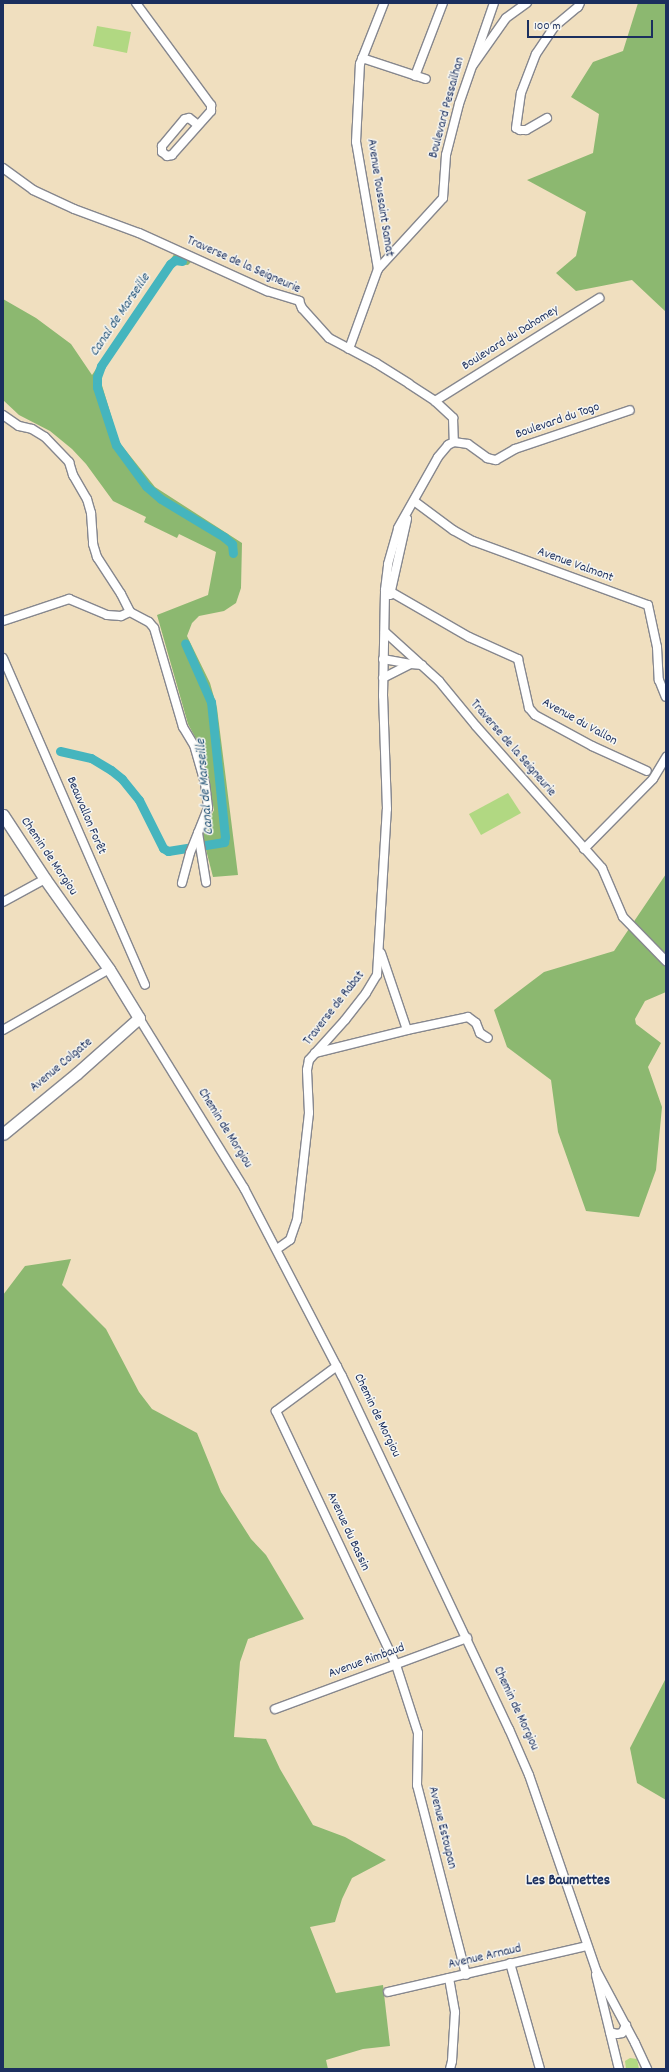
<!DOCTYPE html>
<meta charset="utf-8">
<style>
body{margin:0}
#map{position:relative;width:669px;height:2072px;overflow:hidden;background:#f0dfbf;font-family:Dekko,sans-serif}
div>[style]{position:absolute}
.green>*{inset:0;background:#b1d882}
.forest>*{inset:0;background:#8cb870}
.canal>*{height:9px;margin:-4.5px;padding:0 4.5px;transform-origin:4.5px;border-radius:4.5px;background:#45b5be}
.roads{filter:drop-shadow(1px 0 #86878e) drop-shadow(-1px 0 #86878e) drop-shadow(0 1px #86878e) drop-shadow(0 -1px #86878e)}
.street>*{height:8px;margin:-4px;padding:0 4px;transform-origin:4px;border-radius:4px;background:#fff}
.secondary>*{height:11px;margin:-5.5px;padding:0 5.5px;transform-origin:5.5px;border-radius:5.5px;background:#fff}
span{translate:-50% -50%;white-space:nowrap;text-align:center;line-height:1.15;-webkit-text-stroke:3px #f6f6f2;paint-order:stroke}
.street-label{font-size:13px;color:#1b2f5e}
.water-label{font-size:14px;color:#28577b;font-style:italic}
.quarter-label{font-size:15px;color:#1b2f5e;font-weight:700}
.frame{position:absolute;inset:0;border:4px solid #1b2f5e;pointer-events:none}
.scale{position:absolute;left:527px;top:20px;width:126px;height:18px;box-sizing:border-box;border:2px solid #1b2f5e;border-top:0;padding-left:5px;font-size:12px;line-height:14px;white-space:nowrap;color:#1b2f5e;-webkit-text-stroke:3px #f6f6f2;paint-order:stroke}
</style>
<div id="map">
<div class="green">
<div style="clip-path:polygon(97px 26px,131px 32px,127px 53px,93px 46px)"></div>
<div style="clip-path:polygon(508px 793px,521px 813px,481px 835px,469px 814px)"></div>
<div style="clip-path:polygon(630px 2058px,637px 2059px,639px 2069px,626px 2069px,625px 2061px)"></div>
</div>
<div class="forest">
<div style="clip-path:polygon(638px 3px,666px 3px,666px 312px,632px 280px,576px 291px,556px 273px,576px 256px,586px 212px,527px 180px,593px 153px,599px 114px,571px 97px,593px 62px,623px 51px)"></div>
<div style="clip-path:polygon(175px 253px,192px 261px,188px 265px,174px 264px,103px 371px,101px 382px,119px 442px,155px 487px,242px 543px,241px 588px,236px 603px,224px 611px,199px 616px,192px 623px,187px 636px,210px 683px,217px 708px,238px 875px,213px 877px,202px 834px,214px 810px,201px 748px,188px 724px,157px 615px,208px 595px,216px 552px,179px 534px,177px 538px,144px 522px,146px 517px,113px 501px,86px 464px,72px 449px,50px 431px,19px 415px,3px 400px,3px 299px,36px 318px,71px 344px,92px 375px)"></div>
<div style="clip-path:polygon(666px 874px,666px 992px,645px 1001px,635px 1019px,636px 1024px,661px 1043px,648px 1067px,662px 1107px,656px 1170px,639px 1217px,586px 1211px,558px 1132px,551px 1080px,507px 1047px,494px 1010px,544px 972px,614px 951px)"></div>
<div style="clip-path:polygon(71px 1259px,62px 1285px,106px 1329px,139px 1392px,152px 1409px,197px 1433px,221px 1492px,251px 1539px,266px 1555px,304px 1619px,248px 1639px,240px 1662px,234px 1737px,266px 1739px,280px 1769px,313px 1825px,345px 1837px,386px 1860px,352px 1878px,342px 1899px,335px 1922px,310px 1927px,336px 1993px,383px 1985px,390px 2046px,363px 2049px,326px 2060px,328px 2069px,3px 2069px,3px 1295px,25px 1266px)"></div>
<div style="clip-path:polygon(666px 1678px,666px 1800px,637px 1783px,630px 1748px)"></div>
</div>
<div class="canal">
<div style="left:182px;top:261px;width:7px;rotate:-172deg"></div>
<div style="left:175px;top:260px;width:6px;rotate:141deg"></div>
<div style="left:170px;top:264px;width:123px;rotate:124.1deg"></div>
<div style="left:101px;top:366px;width:12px;rotate:110deg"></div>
<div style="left:97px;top:377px;width:10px;rotate:90deg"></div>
<div style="left:97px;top:387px;width:61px;rotate:71.9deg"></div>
<div style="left:116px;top:445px;width:51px;rotate:53.8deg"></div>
<div style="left:146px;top:486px;width:20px;rotate:41deg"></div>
<div style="left:161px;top:499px;width:74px;rotate:31.1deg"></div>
<div style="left:224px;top:537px;width:11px;rotate:41deg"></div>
<div style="left:232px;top:544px;width:9px;rotate:84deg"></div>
<div style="left:60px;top:751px;width:32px;rotate:13deg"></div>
<div style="left:91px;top:758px;width:23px;rotate:31deg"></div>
<div style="left:111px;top:770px;width:14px;rotate:39deg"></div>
<div style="left:122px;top:779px;width:27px;rotate:51deg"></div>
<div style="left:139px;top:800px;width:54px;rotate:63.4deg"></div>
<div style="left:163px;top:848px;width:6px;rotate:31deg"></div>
<div style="left:168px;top:851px;width:57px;rotate:-9.1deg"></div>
<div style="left:224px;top:842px;width:5px;rotate:-79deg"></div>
<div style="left:225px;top:837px;width:136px;rotate:-95.9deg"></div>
<div style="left:211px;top:702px;width:64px;rotate:-113.8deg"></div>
</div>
<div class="roads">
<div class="street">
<div style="left:136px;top:3px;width:127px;rotate:53.7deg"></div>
<div style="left:211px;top:105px;width:6px;rotate:90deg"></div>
<div style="left:211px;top:111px;width:59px;rotate:131.6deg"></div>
<div style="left:172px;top:155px;width:5px;rotate:169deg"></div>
<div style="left:167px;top:156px;width:6px;rotate:-141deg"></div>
<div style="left:162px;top:152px;width:6px;rotate:-90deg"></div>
<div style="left:162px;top:146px;width:35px;rotate:-50deg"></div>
<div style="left:185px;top:119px;width:4px;rotate:-14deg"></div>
<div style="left:189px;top:118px;width:11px;rotate:38deg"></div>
<div style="left:362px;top:58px;width:67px;rotate:18.2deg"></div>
<div style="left:473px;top:65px;width:57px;rotate:-54.9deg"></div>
<div style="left:506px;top:18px;width:26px;rotate:-36deg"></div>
<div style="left:415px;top:76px;width:78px;rotate:-69deg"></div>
<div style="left:547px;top:118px;width:24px;rotate:150deg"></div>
<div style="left:526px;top:130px;width:6px;rotate:180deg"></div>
<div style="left:520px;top:130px;width:4px;rotate:-153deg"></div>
<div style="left:516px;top:128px;width:35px;rotate:-82deg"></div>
<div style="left:521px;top:93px;width:42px;rotate:-69deg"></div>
<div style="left:536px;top:54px;width:34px;rotate:-56deg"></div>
<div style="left:555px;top:26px;width:30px;rotate:-40deg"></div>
<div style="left:578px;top:7px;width:4px;rotate:-63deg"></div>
<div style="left:3px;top:168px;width:37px;rotate:36deg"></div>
<div style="left:33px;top:190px;width:45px;rotate:24.9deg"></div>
<div style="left:74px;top:209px;width:69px;rotate:20.3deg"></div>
<div style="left:139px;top:233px;width:141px;rotate:24.4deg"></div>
<div style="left:267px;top:291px;width:34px;rotate:17deg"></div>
<div style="left:299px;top:301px;width:8px;rotate:67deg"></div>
<div style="left:302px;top:308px;width:40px;rotate:48deg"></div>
<div style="left:329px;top:338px;width:53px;rotate:28deg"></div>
<div style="left:376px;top:363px;width:39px;rotate:32deg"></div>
<div style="left:409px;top:384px;width:31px;rotate:33deg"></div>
<div style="left:435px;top:401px;width:25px;rotate:43deg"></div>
<div style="left:453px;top:418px;width:24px;rotate:88deg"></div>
<div style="left:378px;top:269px;width:96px;rotate:-47.5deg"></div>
<div style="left:443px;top:198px;width:43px;rotate:-86deg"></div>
<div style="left:446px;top:155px;width:53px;rotate:-75.7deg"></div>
<div style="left:459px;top:104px;width:107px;rotate:-70.9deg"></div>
<div style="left:349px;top:349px;width:85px;rotate:-70.1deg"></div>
<div style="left:378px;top:269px;width:129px;rotate:-99.8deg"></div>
<div style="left:356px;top:142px;width:78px;rotate:-87.1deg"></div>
<div style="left:360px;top:64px;width:66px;rotate:-68.5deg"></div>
<div style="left:435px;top:401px;width:194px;rotate:-32.1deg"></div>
<div style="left:3px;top:415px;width:19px;rotate:35deg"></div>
<div style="left:19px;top:426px;width:13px;rotate:13deg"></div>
<div style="left:32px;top:429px;width:15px;rotate:32deg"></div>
<div style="left:45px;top:437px;width:35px;rotate:46deg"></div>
<div style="left:69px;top:462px;width:14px;rotate:73deg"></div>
<div style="left:73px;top:475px;width:28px;rotate:60deg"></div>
<div style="left:87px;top:499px;width:15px;rotate:74deg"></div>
<div style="left:91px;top:513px;width:31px;rotate:86deg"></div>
<div style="left:93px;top:544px;width:14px;rotate:73deg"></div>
<div style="left:97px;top:557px;width:44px;rotate:57deg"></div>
<div style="left:121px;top:594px;width:20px;rotate:63deg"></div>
<div style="left:130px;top:612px;width:21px;rotate:28deg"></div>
<div style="left:149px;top:622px;width:8px;rotate:50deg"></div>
<div style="left:154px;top:628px;width:103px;rotate:73.7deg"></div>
<div style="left:183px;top:727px;width:21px;rotate:59deg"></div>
<div style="left:194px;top:745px;width:40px;rotate:74deg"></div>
<div style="left:205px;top:783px;width:25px;rotate:83deg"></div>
<div style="left:208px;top:808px;width:48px;rotate:111.8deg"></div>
<div style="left:190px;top:853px;width:31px;rotate:105deg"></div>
<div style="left:414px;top:501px;width:49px;rotate:36.6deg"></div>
<div style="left:453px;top:530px;width:23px;rotate:29deg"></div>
<div style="left:473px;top:541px;width:186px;rotate:20.1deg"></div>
<div style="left:648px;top:605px;width:43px;rotate:77.9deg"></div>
<div style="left:657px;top:647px;width:33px;rotate:87deg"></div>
<div style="left:659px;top:680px;width:18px;rotate:68deg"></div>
<div style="left:385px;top:590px;width:6px;rotate:18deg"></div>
<div style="left:391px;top:592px;width:90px;rotate:30deg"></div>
<div style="left:469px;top:637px;width:54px;rotate:24.2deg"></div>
<div style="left:518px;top:659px;width:50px;rotate:77.3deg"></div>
<div style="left:529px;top:708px;width:9px;rotate:49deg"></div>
<div style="left:535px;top:715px;width:65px;rotate:28.5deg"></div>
<div style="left:592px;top:746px;width:60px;rotate:24.4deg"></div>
<div style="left:390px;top:595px;width:78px;rotate:-77.4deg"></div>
<div style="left:3px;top:621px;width:70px;rotate:-18.4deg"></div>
<div style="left:69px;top:599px;width:41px;rotate:22.8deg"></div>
<div style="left:107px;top:615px;width:14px;rotate:4deg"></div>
<div style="left:121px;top:616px;width:10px;rotate:-24deg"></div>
<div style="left:385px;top:632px;width:73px;rotate:42.2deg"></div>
<div style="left:439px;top:681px;width:58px;rotate:50.6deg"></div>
<div style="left:476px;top:726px;width:190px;rotate:48.4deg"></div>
<div style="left:602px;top:868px;width:53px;rotate:66.8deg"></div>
<div style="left:623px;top:917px;width:62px;rotate:45.7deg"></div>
<div style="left:3px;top:658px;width:356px;rotate:66.5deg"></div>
<div style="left:383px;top:659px;width:28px;rotate:10deg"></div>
<div style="left:383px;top:678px;width:31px;rotate:-27deg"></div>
<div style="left:411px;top:664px;width:11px;rotate:5deg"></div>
<div style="left:198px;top:833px;width:50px;rotate:80.7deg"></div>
<div style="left:584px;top:849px;width:98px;rotate:-45.4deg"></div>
<div style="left:653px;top:779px;width:26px;rotate:-59deg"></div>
<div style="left:3px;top:902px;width:48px;rotate:-28.7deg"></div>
<div style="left:381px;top:953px;width:81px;rotate:71.3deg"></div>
<div style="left:139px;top:1018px;width:200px;rotate:58.3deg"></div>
<div style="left:244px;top:1188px;width:212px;rotate:62.5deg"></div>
<div style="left:342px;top:1376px;width:391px;rotate:64.7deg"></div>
<div style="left:509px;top:1729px;width:50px;rotate:66.5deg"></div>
<div style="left:529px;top:1775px;width:206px;rotate:71deg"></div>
<div style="left:596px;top:1970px;width:83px;rotate:61.9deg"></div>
<div style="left:635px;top:2043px;width:29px;rotate:65deg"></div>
<div style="left:3px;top:1030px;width:122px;rotate:-29.9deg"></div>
<div style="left:315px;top:1053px;width:95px;rotate:-14deg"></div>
<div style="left:407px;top:1030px;width:62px;rotate:-12deg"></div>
<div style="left:468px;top:1017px;width:10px;rotate:37deg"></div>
<div style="left:476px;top:1023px;width:11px;rotate:68deg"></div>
<div style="left:480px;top:1033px;width:9px;rotate:32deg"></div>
<div style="left:277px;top:1249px;width:16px;rotate:-35deg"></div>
<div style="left:290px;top:1240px;width:21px;rotate:-71deg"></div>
<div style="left:297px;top:1220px;width:108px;rotate:-83.6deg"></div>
<div style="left:309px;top:1113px;width:43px;rotate:-92.7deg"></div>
<div style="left:307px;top:1070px;width:10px;rotate:-79deg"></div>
<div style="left:309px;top:1060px;width:54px;rotate:-48deg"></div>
<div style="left:345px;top:1020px;width:34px;rotate:-52deg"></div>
<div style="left:366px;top:993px;width:21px;rotate:-59deg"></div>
<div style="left:377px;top:975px;width:166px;rotate:-86.6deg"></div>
<div style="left:387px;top:809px;width:113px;rotate:-92deg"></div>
<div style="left:383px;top:696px;width:106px;rotate:-88.9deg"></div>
<div style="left:385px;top:590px;width:26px;rotate:-83deg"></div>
<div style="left:388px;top:564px;width:37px;rotate:-74deg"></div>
<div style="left:398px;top:528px;width:81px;rotate:-60.6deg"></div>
<div style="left:438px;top:457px;width:16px;rotate:-50deg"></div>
<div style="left:448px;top:445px;width:7px;rotate:-27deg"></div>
<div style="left:454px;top:442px;width:14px;rotate:8deg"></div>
<div style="left:468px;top:444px;width:24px;rotate:36deg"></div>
<div style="left:487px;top:458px;width:9px;rotate:13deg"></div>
<div style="left:496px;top:460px;width:22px;rotate:-30deg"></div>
<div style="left:515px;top:449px;width:121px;rotate:-18.7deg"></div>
<div style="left:337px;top:1366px;width:76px;rotate:143.6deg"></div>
<div style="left:276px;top:1411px;width:281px;rotate:64.7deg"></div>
<div style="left:396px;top:1665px;width:71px;rotate:72.1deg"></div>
<div style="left:418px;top:1733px;width:52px;rotate:91.1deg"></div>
<div style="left:417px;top:1785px;width:196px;rotate:75.5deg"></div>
<div style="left:275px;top:1709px;width:205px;rotate:-20.3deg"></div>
<div style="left:510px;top:1963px;width:110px;rotate:74.2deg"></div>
<div style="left:596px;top:1975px;width:97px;rotate:76.3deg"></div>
<div style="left:449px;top:1978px;width:35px;rotate:80deg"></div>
<div style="left:455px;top:2012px;width:49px;rotate:93.5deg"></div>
<div style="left:452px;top:2061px;width:8px;rotate:104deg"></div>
<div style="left:388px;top:1992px;width:204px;rotate:-13deg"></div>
<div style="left:610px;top:2032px;width:7px;rotate:16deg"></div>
<div style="left:617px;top:2034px;width:5px;rotate:-11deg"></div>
<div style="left:622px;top:2033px;width:9px;rotate:-63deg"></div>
</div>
<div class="secondary">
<div style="left:3px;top:815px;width:77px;rotate:56.7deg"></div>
<div style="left:45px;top:879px;width:110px;rotate:54.6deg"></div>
<div style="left:109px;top:969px;width:57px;rotate:58.5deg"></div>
<div style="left:139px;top:1018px;width:84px;rotate:138.4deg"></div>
<div style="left:76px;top:1074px;width:94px;rotate:140.6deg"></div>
</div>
</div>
<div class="street-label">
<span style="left:448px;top:108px;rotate:-75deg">Boulevard Pessailhan</span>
<span style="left:379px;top:198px;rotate:81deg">Avenue Toussaint Samat</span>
<span style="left:243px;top:266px;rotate:24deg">Traverse de la Seigneurie</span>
<span style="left:511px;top:339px;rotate:-32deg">Boulevard du Dahomey</span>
<span style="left:558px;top:422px;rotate:-19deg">Boulevard du Togo</span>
<span style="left:575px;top:566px;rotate:20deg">Avenue Valmont</span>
<span style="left:579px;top:723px;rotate:29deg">Avenue du Vallon</span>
<span style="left:512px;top:749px;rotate:49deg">Traverse de la Seigneurie</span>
<span style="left:85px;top:816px;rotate:67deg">Beauvallon Forêt</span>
<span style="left:48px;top:857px;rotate:56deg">Chemin de Morgiou</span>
<span style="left:335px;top:1009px;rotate:-52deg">Traverse de Rabat</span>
<span style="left:62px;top:1066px;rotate:-40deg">Avenue Colgate</span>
<span style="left:224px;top:1129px;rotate:58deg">Chemin de Morgiou</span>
<span style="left:376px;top:1416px;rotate:64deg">Chemin de Morgiou</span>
<span style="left:347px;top:1532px;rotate:65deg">Avenue du Bassin</span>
<span style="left:367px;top:1662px;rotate:-20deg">Avenue Rimbaud</span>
<span style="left:515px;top:1709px;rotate:65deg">Chemin de Morgiou</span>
<span style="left:441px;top:1828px;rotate:76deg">Avenue Estoupan</span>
<span style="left:485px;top:1958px;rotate:-13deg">Avenue Arnaud</span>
</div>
<div class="water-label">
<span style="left:120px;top:315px;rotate:-56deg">Canal de Marseille</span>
<span style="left:205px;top:787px;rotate:-95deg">Canal de Marseille</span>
</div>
<div class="quarter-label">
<span style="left:568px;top:1882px">Les Baumettes</span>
</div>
<div class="frame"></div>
<div class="scale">100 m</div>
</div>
